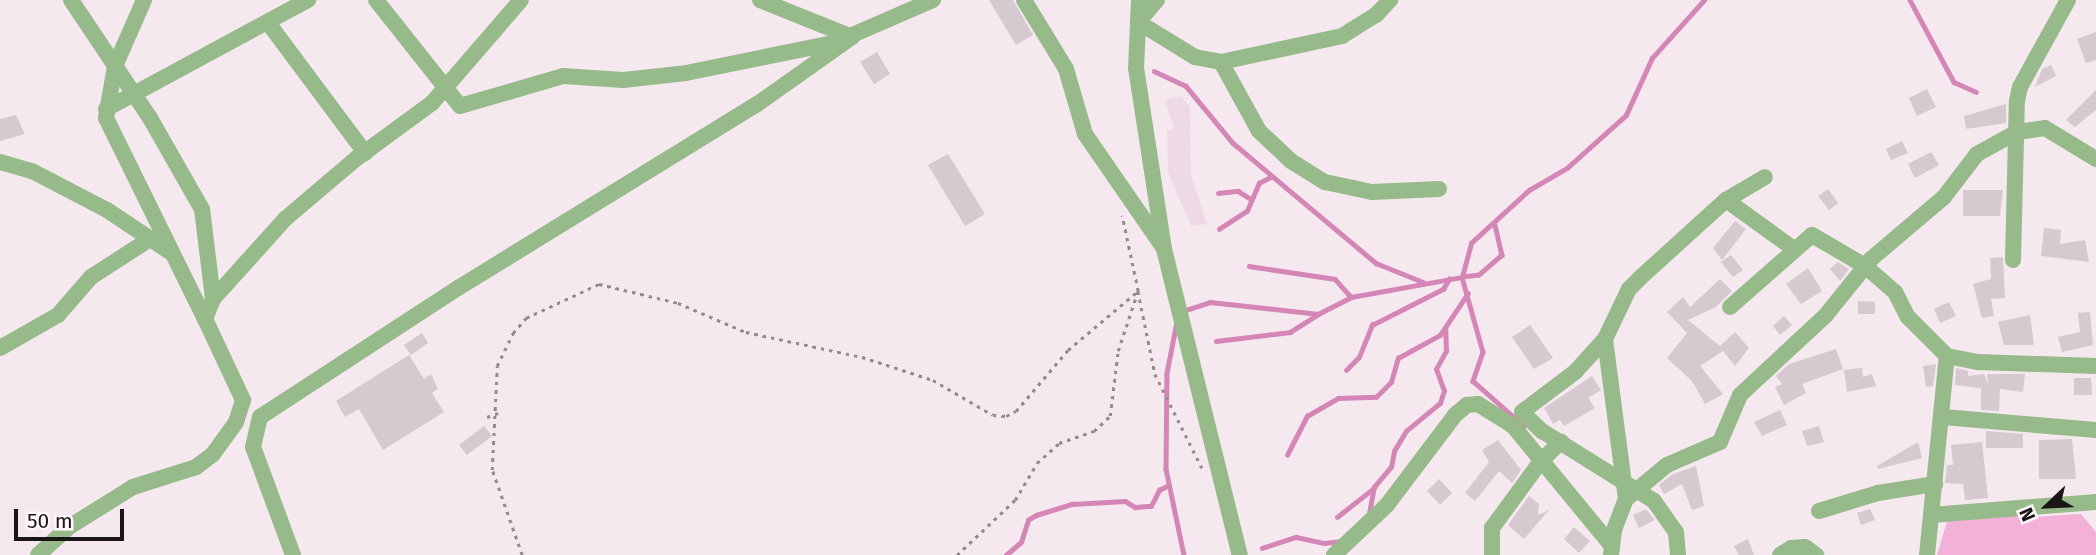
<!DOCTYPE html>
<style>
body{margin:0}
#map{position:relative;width:2096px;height:555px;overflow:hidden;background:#f5e8ef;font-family:"Fira Sans",sans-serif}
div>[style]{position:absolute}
.built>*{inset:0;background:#eedae5}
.green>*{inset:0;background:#f3b1d8}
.stream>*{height:4.5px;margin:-2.25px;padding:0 2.25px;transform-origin:2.25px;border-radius:2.25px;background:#d487b6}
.building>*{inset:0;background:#d6c9d0}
.path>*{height:2.5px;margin-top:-1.25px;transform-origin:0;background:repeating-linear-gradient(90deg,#938a8e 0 3.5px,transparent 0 8.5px)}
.minor>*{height:16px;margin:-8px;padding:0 8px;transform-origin:8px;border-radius:8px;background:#97ba8a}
span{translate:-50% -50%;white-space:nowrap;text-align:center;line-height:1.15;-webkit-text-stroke:7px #fff7fb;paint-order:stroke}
.north{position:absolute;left:2012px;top:471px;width:70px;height:70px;-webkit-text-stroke:5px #fff7fb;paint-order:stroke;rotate:247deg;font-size:19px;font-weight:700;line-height:28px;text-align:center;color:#1a1618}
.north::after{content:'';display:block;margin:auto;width:24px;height:32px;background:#1a1618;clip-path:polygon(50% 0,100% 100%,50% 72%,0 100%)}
.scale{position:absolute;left:14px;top:509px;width:110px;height:32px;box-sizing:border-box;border:4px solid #1a1618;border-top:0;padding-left:9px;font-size:21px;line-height:24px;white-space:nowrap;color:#1a1618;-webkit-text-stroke:5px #fff7fb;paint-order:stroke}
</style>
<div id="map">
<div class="built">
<div style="clip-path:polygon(1181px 96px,1190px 107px,1191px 175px,1207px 224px,1191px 226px,1168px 172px,1167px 131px,1174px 128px,1165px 100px)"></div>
</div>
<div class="green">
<div style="clip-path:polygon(2026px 503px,2032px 517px,2081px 514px,2096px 532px,2096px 555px,1937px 555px,1951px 509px)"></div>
</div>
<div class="stream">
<div style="left:1910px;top:0;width:93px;rotate:61.8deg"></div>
<div style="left:1954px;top:82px;width:24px;rotate:24deg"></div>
<div style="left:1154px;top:71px;width:35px;rotate:25deg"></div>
<div style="left:1186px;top:86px;width:74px;rotate:50.5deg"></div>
<div style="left:1233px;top:143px;width:187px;rotate:40deg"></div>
<div style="left:1376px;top:263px;width:51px;rotate:22deg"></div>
<div style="left:1218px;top:193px;width:20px;rotate:-6deg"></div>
<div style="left:1238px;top:191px;width:15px;rotate:32deg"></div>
<div style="left:1495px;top:225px;width:31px;rotate:77deg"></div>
<div style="left:1502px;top:255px;width:30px;rotate:139deg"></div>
<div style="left:1479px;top:275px;width:17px;rotate:173deg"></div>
<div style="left:1462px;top:277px;width:78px;rotate:74.4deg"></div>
<div style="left:1483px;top:352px;width:31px;rotate:109deg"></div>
<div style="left:1473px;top:381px;width:68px;rotate:41.4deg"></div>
<div style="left:1219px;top:229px;width:33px;rotate:-33deg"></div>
<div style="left:1247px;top:211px;width:30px;rotate:-67deg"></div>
<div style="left:1259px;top:183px;width:13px;rotate:-27deg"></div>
<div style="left:1249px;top:266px;width:87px;rotate:8.6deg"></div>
<div style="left:1335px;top:279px;width:24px;rotate:48deg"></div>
<div style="left:1183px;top:311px;width:28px;rotate:-18deg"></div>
<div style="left:1210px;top:302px;width:109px;rotate:6.3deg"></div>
<div style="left:1318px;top:314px;width:37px;rotate:-27deg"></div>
<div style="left:1351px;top:297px;width:113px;rotate:-10.2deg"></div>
<div style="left:1462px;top:277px;width:35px;rotate:-75deg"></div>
<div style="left:1471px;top:243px;width:79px;rotate:-42.4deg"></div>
<div style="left:1529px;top:190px;width:44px;rotate:-30.1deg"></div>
<div style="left:1567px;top:168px;width:79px;rotate:-41.9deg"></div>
<div style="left:1626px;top:115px;width:63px;rotate:-65.5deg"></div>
<div style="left:1652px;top:58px;width:78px;rotate:-48.1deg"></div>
<div style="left:1177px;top:322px;width:52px;rotate:101.1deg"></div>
<div style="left:1167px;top:373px;width:96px;rotate:90.6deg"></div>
<div style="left:1166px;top:469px;width:88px;rotate:78.2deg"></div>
<div style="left:1216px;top:341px;width:75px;rotate:-6.9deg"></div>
<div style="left:1290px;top:332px;width:32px;rotate:-32deg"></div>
<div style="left:1346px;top:370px;width:18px;rotate:-45deg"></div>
<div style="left:1359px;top:357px;width:35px;rotate:-68deg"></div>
<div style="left:1372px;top:325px;width:80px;rotate:-26.9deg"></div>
<div style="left:1443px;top:289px;width:12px;rotate:-59deg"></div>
<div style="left:1287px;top:455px;width:44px;rotate:-62.9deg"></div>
<div style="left:1307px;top:416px;width:36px;rotate:-30deg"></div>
<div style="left:1338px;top:398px;width:38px;rotate:-2deg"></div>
<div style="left:1376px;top:397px;width:21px;rotate:-45deg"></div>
<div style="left:1391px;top:382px;width:25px;rotate:-74deg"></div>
<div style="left:1398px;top:358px;width:48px;rotate:-28.7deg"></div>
<div style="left:1440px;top:335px;width:50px;rotate:-56.3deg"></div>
<div style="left:1369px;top:514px;width:27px;rotate:-80deg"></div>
<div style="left:1374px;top:487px;width:26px;rotate:-50deg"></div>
<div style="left:1391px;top:467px;width:16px;rotate:-79deg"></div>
<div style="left:1394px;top:451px;width:23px;rotate:-59deg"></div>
<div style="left:1406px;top:431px;width:44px;rotate:-39.5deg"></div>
<div style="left:1440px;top:403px;width:13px;rotate:-72deg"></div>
<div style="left:1444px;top:391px;width:23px;rotate:-110deg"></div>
<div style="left:1436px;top:369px;width:21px;rotate:-61deg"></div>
<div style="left:1446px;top:351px;width:23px;rotate:-92deg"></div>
<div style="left:1337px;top:517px;width:47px;rotate:-38.1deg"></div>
<div style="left:1262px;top:548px;width:36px;rotate:-18deg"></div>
<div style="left:1296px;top:537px;width:29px;rotate:12deg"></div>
<div style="left:1324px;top:543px;width:18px;rotate:-6deg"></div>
<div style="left:1006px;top:555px;width:20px;rotate:-41deg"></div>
<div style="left:1021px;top:542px;width:23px;rotate:-72deg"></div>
<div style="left:1028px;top:520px;width:9px;rotate:-32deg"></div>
<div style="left:1036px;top:515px;width:38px;rotate:-17deg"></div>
<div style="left:1072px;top:504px;width:53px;rotate:-3.2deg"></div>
<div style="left:1125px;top:501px;width:12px;rotate:31deg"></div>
<div style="left:1135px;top:507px;width:16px;rotate:-4deg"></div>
<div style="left:1151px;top:506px;width:18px;rotate:-63deg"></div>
<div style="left:1159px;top:490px;width:11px;rotate:-27deg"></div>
</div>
<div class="building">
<div style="clip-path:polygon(989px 0,1013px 0,1033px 35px,1016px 45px)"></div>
<div style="clip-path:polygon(2096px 32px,2096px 60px,2086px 63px,2077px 39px)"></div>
<div style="clip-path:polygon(877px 52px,890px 74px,874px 84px,860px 62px)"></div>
<div style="clip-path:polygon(2051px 65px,2056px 76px,2035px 87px,2042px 69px)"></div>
<div style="clip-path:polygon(1927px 89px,1936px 107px,1917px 116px,1909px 98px)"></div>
<div style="clip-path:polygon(2096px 90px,2096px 110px,2075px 127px,2066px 120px)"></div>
<div style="clip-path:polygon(2006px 104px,2006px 123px,1966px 129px,1964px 116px)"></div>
<div style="clip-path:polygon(16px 115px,25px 134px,0 141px,0 119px)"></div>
<div style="clip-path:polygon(1902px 141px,1908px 153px,1891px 160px,1886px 149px)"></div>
<div style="clip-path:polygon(1931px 152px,1939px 165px,1915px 178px,1908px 164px)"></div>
<div style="clip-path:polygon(948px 154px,985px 214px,965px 226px,928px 165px)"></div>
<div style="clip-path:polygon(1828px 189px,1838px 203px,1829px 210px,1818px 196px)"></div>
<div style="clip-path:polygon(1963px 190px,2003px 190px,2000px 216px,1963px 216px)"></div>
<div style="clip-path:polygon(1735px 221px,1746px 229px,1722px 260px,1713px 248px)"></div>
<div style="clip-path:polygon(2044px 228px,2061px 230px,2060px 244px,2085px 240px,2089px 262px,2041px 256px)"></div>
<div style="clip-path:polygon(1731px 255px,1743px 270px,1733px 277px,1721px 262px)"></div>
<div style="clip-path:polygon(2003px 257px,2005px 298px,1991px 299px,1994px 316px,1982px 318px,1973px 284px,1991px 279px,1990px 258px)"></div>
<div style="clip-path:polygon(1838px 262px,1849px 269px,1840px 281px,1830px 269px)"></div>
<div style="clip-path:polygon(1808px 268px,1822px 291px,1801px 304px,1786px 284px)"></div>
<div style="clip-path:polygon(1720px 279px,1732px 291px,1716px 307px,1688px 320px,1720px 346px,1735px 332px,1749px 348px,1735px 366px,1723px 351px,1700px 366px,1723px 394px,1705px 404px,1692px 381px,1667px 358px,1687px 333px,1667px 312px,1683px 297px,1690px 307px)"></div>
<div style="clip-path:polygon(1858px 301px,1875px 302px,1875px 314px,1858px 314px)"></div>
<div style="clip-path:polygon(1949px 302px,1956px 316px,1940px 323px,1934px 309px)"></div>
<div style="clip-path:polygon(2090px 312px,2093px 345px,2062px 352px,2058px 337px,2080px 332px,2078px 313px)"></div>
<div style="clip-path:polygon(2030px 315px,2034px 345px,2004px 345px,1998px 322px)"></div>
<div style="clip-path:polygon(1784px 316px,1792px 325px,1780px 335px,1773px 326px)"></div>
<div style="clip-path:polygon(1530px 325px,1553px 358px,1534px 369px,1512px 337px)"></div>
<div style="clip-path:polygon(422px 333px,428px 343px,411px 355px,404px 345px)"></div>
<div style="clip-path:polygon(1836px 349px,1843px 369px,1802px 384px,1806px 393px,1784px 405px,1775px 387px,1782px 384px,1776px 376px,1789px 364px)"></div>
<div style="clip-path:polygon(409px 355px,424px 379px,431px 374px,438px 389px,432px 393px,444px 412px,383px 450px,359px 409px,345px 417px,336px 401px)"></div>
<div style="clip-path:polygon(1936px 364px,1933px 386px,1926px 387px,1923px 366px)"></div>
<div style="clip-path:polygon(1862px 368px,1863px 377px,1872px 374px,1876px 386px,1847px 392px,1844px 370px)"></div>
<div style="clip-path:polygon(1956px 368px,1968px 371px,1968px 376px,1984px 374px,1988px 384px,1987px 374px,2025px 374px,2023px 392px,2000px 389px,1999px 411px,1981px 410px,1981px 388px,1955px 385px)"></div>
<div style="clip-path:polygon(1592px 376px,1601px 390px,1588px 398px,1595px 408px,1564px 426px,1560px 420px,1553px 424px,1544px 408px)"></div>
<div style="clip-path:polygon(2074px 378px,2091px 378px,2092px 395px,2074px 395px)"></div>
<div style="clip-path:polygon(1780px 410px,1787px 425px,1762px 436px,1754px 422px)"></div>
<div style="clip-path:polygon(484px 426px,492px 436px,467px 455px,459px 445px)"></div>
<div style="clip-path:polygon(1819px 426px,1824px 442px,1807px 446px,1802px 431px)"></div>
<div style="clip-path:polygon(1986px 431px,2023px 434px,2023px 448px,1986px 448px)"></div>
<div style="clip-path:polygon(2072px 439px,2076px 479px,2039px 479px,2039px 440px)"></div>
<div style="clip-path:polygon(1498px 440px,1521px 470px,1512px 483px,1499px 471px,1475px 501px,1465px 493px,1489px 462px,1482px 450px)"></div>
<div style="clip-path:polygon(1918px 442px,1922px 458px,1878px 469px,1877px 466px)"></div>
<div style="clip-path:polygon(1982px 442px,1988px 498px,1965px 500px,1963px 484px,1945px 483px,1947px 465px,1953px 465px,1951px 445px)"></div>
<div style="clip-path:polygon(1696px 466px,1704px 506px,1692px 510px,1682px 484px,1664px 494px,1659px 485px,1673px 474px)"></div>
<div style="clip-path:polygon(1439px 479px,1452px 493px,1440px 505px,1427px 491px)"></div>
<div style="clip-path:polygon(1529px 496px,1539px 504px,1538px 515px,1549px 510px,1524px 539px,1508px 525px)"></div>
<div style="clip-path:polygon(1646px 509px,1655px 520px,1639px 528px,1633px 515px)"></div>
<div style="clip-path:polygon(1870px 509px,1875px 520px,1861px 525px,1857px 513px)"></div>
<div style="clip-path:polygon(1574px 527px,1590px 541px,1579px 553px,1564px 539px)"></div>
<div style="clip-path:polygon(1748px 539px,1754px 555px,1739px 555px,1734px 546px)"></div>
</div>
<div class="path">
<div style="left:487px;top:417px;width:12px;rotate:-20deg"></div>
<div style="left:522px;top:555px;width:90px;rotate:-109.4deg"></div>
<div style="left:492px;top:470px;width:104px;rotate:-87.2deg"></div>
<div style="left:497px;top:366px;width:37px;rotate:-64deg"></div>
<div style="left:513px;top:333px;width:20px;rotate:-49deg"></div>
<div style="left:526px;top:318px;width:81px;rotate:-25deg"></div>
<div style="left:599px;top:284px;width:81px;rotate:13.5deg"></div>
<div style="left:678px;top:303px;width:74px;rotate:23.1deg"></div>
<div style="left:746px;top:332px;width:119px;rotate:12.2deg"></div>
<div style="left:862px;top:357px;width:75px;rotate:17.9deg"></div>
<div style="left:933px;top:380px;width:69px;rotate:30.3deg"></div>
<div style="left:993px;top:415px;width:13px;rotate:4deg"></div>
<div style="left:1006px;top:416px;width:11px;rotate:-27deg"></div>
<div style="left:1016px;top:411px;width:80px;rotate:-49.6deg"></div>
<div style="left:1068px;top:350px;width:92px;rotate:-40.1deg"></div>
<div style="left:1138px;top:291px;width:77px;rotate:-102deg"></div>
<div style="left:957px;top:555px;width:80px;rotate:-43.5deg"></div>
<div style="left:1015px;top:500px;width:43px;rotate:-59.3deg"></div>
<div style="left:1037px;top:463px;width:30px;rotate:-42deg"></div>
<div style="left:1059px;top:443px;width:37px;rotate:-19deg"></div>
<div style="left:1094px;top:431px;width:22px;rotate:-43deg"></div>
<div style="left:1110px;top:416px;width:65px;rotate:-83deg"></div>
<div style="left:1118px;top:351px;width:63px;rotate:-71.6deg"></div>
<div style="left:1138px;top:291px;width:85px;rotate:78.4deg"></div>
<div style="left:1155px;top:374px;width:105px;rotate:63.4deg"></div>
</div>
<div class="minor">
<div style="left:71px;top:0;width:142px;rotate:56.2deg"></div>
<div style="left:150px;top:118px;width:105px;rotate:60.3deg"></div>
<div style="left:202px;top:209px;width:91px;rotate:83deg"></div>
<div style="left:144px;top:0;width:72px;rotate:113.7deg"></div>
<div style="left:115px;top:66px;width:53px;rotate:99.8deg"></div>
<div style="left:106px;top:118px;width:224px;rotate:63.8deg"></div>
<div style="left:376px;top:0;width:135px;rotate:51.6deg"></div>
<div style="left:460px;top:106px;width:107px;rotate:-16.2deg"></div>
<div style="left:563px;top:76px;width:60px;rotate:3.8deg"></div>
<div style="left:623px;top:80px;width:63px;rotate:-6.3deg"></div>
<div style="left:686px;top:73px;width:151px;rotate:-11.5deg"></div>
<div style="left:834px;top:43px;width:108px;rotate:-23.5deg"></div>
<div style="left:1024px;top:0;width:81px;rotate:58.7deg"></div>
<div style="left:1066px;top:69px;width:68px;rotate:73.7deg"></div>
<div style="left:1085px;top:134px;width:137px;rotate:55.4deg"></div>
<div style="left:1139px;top:0;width:68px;rotate:92.5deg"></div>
<div style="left:1136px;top:68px;width:183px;rotate:81.2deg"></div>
<div style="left:1164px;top:249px;width:315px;rotate:76.1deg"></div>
<div style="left:1157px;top:0;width:29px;rotate:131deg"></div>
<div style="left:1138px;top:22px;width:67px;rotate:31.6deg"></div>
<div style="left:1195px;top:57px;width:26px;rotate:11deg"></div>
<div style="left:1221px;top:62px;width:124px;rotate:-12.1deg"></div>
<div style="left:1342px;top:36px;width:40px;rotate:-32deg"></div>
<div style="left:1376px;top:15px;width:21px;rotate:-47deg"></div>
<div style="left:269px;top:24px;width:161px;rotate:53.3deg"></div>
<div style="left:1221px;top:62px;width:79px;rotate:61.2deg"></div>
<div style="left:1259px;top:131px;width:44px;rotate:43.2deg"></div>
<div style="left:1291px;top:161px;width:40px;rotate:32deg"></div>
<div style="left:1325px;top:182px;width:48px;rotate:12deg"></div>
<div style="left:1372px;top:192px;width:67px;rotate:-2.6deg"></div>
<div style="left:106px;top:109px;width:230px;rotate:-28.4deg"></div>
<div style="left:0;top:162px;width:33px;rotate:16deg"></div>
<div style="left:32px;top:171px;width:85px;rotate:27.5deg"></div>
<div style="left:107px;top:210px;width:76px;rotate:33.7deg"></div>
<div style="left:1726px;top:200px;width:84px;rotate:35.8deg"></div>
<div style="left:2013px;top:260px;width:159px;rotate:-88.6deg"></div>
<div style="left:2017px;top:101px;width:14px;rotate:-78deg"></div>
<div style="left:2020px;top:87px;width:99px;rotate:-61.1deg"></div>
<div style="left:1730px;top:307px;width:109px;rotate:-41.3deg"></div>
<div style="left:1812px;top:235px;width:61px;rotate:30.3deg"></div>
<div style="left:1865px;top:266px;width:40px;rotate:41deg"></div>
<div style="left:1895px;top:292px;width:28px;rotate:63deg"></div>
<div style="left:1908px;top:317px;width:55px;rotate:45deg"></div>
<div style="left:1947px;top:356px;width:33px;rotate:11deg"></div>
<div style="left:1979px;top:362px;width:117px;rotate:2deg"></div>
<div style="left:1605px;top:339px;width:45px;rotate:132.3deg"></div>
<div style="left:1575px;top:372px;width:66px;rotate:143deg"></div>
<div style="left:1522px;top:412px;width:28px;rotate:44deg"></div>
<div style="left:1542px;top:431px;width:132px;rotate:32deg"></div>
<div style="left:1654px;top:501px;width:38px;rotate:55deg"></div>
<div style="left:1676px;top:532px;width:23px;rotate:85deg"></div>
<div style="left:0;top:348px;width:67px;rotate:-29.6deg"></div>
<div style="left:58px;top:315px;width:50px;rotate:-49deg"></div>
<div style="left:91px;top:277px;width:70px;rotate:-32.8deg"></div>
<div style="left:1943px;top:417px;width:154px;rotate:4.9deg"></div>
<div style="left:1626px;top:499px;width:161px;rotate:-97.5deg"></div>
<div style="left:1605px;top:339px;width:55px;rotate:-64.4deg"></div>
<div style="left:1629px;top:289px;width:17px;rotate:-45deg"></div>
<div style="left:1641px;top:277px;width:115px;rotate:-42.2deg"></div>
<div style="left:1726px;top:200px;width:45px;rotate:-30.5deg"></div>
<div style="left:1819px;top:511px;width:62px;rotate:-17deg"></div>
<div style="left:1878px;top:493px;width:58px;rotate:-9deg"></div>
<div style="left:1931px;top:515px;width:166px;rotate:-4.5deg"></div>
<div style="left:38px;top:555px;width:42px;rotate:-42.1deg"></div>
<div style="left:69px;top:527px;width:75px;rotate:-32deg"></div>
<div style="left:133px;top:487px;width:66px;rotate:-17.6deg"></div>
<div style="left:196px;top:467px;width:21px;rotate:-37deg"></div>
<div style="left:213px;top:454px;width:39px;rotate:-54deg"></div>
<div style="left:236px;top:422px;width:23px;rotate:-72deg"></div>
<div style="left:243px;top:400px;width:89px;rotate:-115.1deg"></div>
<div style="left:205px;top:319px;width:22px;rotate:-68deg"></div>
<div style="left:213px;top:299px;width:108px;rotate:-48deg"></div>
<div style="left:285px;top:219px;width:94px;rotate:-40.3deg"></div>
<div style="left:357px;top:158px;width:93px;rotate:-36.3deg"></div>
<div style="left:432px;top:103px;width:136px;rotate:-49.2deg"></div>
<div style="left:293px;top:555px;width:115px;rotate:-110.3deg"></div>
<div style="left:253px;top:447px;width:31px;rotate:-77deg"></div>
<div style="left:260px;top:417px;width:236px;rotate:-33.1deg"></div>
<div style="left:458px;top:288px;width:350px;rotate:-31.6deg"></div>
<div style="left:756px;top:105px;width:118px;rotate:-35.3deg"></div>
<div style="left:852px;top:37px;width:99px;rotate:-158.1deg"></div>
<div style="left:1334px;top:555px;width:73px;rotate:-43.3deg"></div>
<div style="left:1387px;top:505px;width:113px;rotate:-52.9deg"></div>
<div style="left:1455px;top:415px;width:16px;rotate:-40deg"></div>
<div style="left:1467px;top:405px;width:11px;rotate:-5deg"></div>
<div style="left:1478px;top:404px;width:41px;rotate:32.2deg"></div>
<div style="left:1513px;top:426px;width:154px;rotate:50.5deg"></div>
<div style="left:1492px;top:555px;width:27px;rotate:-90deg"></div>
<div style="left:1492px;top:528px;width:83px;rotate:-53.8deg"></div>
<div style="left:1541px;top:461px;width:28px;rotate:-44deg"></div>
<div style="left:1611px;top:555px;width:25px;rotate:-83deg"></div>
<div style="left:1614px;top:530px;width:33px;rotate:-69deg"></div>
<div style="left:1626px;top:499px;width:53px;rotate:-39.7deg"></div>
<div style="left:1667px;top:465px;width:58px;rotate:-23.5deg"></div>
<div style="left:1720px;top:442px;width:51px;rotate:-66.9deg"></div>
<div style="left:1740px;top:395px;width:117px;rotate:-42.9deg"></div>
<div style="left:1826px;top:315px;width:72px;rotate:-51.2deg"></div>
<div style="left:1871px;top:259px;width:96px;rotate:-40.3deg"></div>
<div style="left:1944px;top:197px;width:54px;rotate:-52.5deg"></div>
<div style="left:1977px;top:154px;width:46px;rotate:-28.8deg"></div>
<div style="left:2017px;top:132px;width:28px;rotate:-8deg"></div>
<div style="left:2045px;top:128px;width:60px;rotate:31.3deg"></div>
<div style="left:1780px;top:555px;width:13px;rotate:-32deg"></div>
<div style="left:1791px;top:548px;width:14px;rotate:-4deg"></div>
<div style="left:1805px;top:547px;width:14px;rotate:36deg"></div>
<div style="left:1927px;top:555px;width:200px;rotate:-84.3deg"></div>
</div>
<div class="north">N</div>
<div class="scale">50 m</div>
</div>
